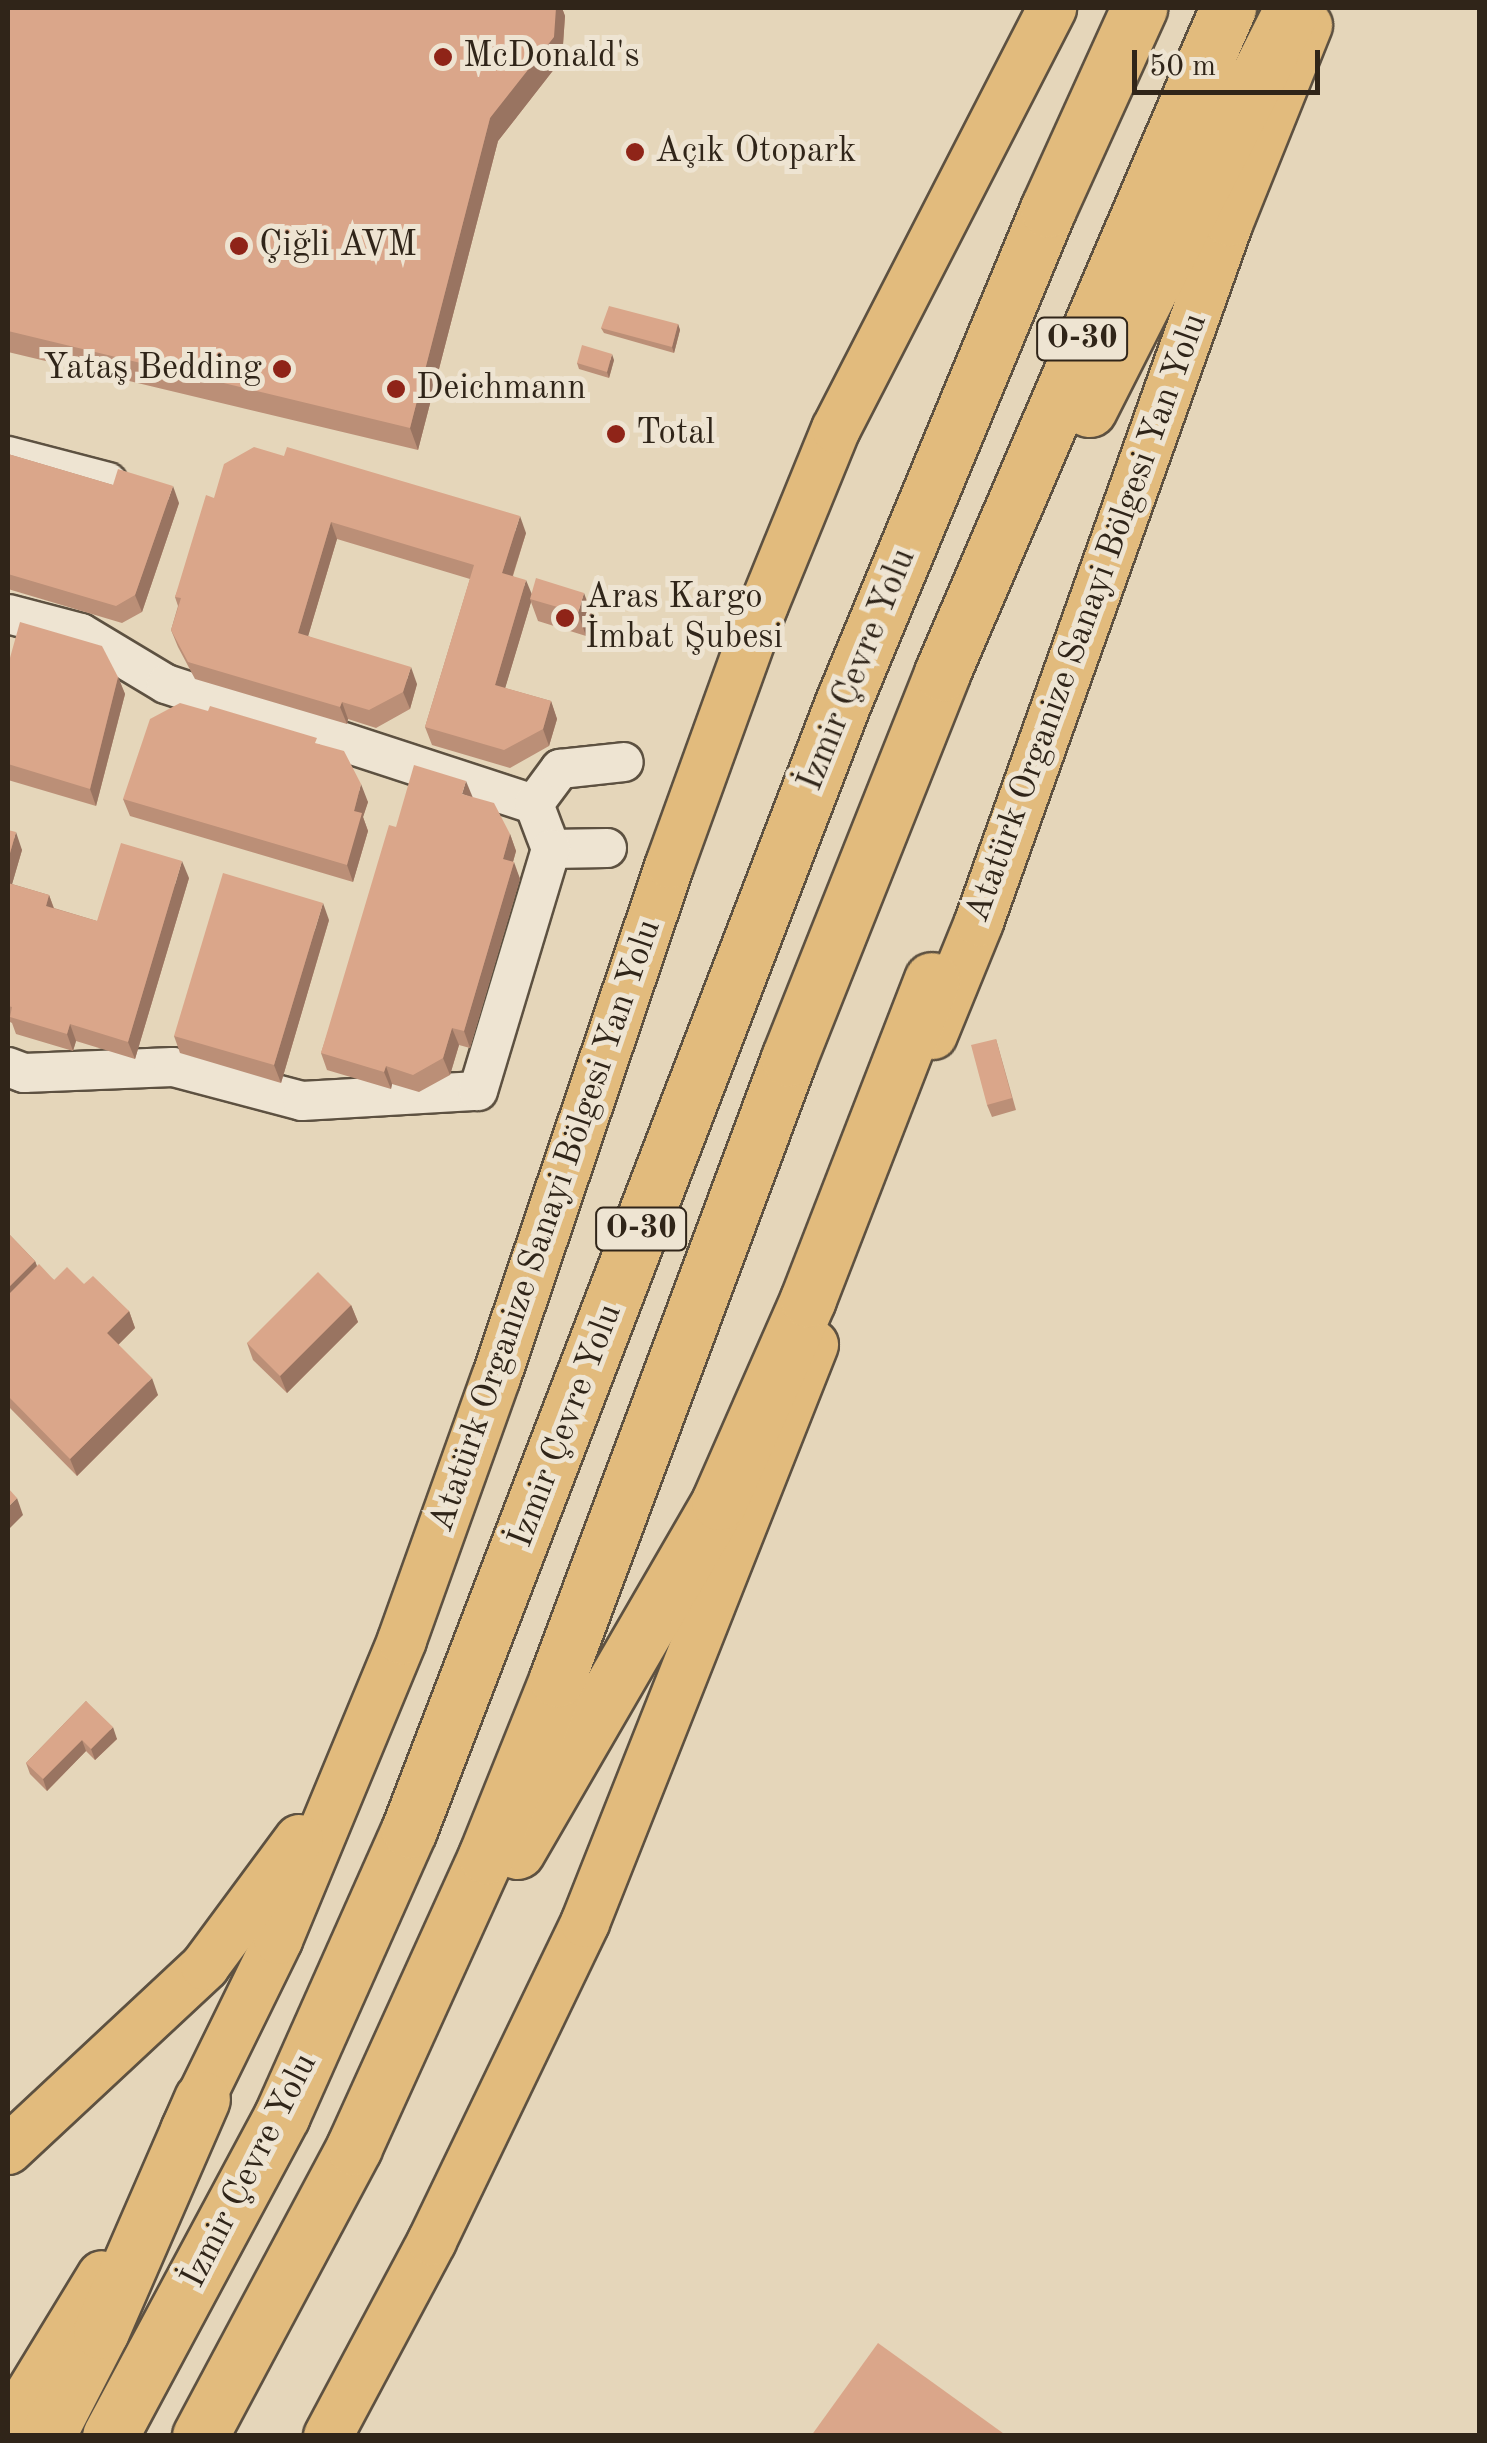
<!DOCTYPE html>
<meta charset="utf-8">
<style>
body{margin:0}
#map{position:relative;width:1487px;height:2443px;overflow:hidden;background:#e5d6ba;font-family:"Old Standard TT",serif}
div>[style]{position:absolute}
.roads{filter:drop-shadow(2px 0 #5d5141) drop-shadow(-2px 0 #5d5141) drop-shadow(0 2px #5d5141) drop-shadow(0 -2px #5d5141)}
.minor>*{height:38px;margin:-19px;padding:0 19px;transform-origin:19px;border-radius:19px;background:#eee4d2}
.major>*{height:48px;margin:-24px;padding:0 24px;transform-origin:24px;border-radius:24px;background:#e2bb7d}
.highway>*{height:55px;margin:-27.5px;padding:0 27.5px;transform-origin:27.5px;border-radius:27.5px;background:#e2bb7d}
.wall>*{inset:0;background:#bb8f77}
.shaded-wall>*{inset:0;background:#997461}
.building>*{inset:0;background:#daa68a}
.dots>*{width:28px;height:28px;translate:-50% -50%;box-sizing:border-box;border:5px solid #eee4d2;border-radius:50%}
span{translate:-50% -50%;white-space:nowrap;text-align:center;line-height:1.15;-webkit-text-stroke:10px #eee4d2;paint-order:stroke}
.shield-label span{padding:2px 8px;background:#eee4d2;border:2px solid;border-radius:8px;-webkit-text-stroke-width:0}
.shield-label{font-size:32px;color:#302519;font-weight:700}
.poi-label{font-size:35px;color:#302519}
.left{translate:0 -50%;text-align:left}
.right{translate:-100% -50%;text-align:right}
.street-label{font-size:35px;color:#302519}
.frame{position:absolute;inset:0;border:10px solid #302519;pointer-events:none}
.scale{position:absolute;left:1132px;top:50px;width:188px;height:45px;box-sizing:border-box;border:5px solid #302519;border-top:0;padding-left:12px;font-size:30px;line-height:35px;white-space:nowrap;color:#302519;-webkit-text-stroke:8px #eee4d2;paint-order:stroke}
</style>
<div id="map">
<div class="roads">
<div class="minor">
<div style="left:8px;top:456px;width:103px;rotate:14.6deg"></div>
<div style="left:8px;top:614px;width:75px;rotate:14.6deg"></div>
<div style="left:81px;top:633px;width:99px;rotate:31deg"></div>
<div style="left:166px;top:684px;width:387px;rotate:18.1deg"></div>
<div style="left:607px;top:848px;width:56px;rotate:179deg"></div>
<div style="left:551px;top:849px;width:48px;rotate:-110.7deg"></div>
<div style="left:534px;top:804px;width:44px;rotate:-53.4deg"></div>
<div style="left:560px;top:769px;width:64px;rotate:-6.2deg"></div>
<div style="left:8px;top:1067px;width:17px;rotate:21deg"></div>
<div style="left:24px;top:1073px;width:149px;rotate:-2.3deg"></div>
<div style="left:173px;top:1067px;width:133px;rotate:14.8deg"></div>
<div style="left:302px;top:1101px;width:176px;rotate:-3.3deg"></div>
<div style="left:478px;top:1091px;width:253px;rotate:-73.2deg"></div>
</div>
<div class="major">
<div style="left:933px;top:1035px;width:122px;rotate:-67.8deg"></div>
<div style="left:979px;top:922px;width:743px;rotate:-70.35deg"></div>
<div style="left:1229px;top:222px;width:212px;rotate:-68.1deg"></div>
<div style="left:185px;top:2130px;width:212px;rotate:-63.9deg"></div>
<div style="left:278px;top:1940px;width:325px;rotate:-67.5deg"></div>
<div style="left:402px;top:1640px;width:278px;rotate:-70.3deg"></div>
<div style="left:496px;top:1378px;width:543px;rotate:-71.3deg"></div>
<div style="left:670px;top:864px;width:276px;rotate:-70.1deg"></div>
<div style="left:764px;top:605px;width:190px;rotate:-67.8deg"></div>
<div style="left:836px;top:429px;width:473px;rotate:-62.8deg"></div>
<div style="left:8px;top:2150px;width:270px;rotate:-43deg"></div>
<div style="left:205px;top:1966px;width:158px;rotate:-53.5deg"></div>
<div style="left:8px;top:2429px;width:180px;rotate:-58.6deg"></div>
<div style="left:328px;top:2436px;width:221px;rotate:-61.9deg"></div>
<div style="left:432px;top:2241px;width:353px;rotate:-64.3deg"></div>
<div style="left:585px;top:1923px;width:622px;rotate:-68.39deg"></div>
</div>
<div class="highway">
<div style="left:1089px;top:409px;width:449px;rotate:-63.1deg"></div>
<div style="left:517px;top:1851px;width:403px;rotate:-59.9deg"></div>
<div style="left:719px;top:1502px;width:222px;rotate:-66.3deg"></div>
<div style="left:808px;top:1299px;width:342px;rotate:-68.8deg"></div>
<div style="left:47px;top:2436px;width:118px;rotate:-62.8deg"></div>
<div style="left:101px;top:2331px;width:253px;rotate:-66.5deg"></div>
<div style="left:110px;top:2436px;width:364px;rotate:-61.8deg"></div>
<div style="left:282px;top:2115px;width:312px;rotate:-66deg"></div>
<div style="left:409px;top:1830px;width:1211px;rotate:-68.95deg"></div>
<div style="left:844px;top:700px;width:532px;rotate:-67.44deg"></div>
<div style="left:1048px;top:209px;width:221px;rotate:-65.6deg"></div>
<div style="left:200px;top:2436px;width:327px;rotate:-61.9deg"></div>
<div style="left:354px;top:2147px;width:320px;rotate:-65.6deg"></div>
<div style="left:486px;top:1856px;width:191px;rotate:-68.1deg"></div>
<div style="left:557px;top:1679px;width:663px;rotate:-69.51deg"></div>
<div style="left:789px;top:1058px;width:414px;rotate:-68.3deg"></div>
<div style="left:942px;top:673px;width:724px;rotate:-66.73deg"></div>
</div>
</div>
<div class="wall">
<div style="clip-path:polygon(8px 8px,562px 8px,565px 16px,562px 59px,498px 141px,418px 450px,8px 352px)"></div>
<div style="clip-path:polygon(678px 324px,680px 330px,674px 353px,604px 333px,601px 328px)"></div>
<div style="clip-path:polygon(614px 360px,609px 378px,579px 369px,577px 363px)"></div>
<div style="clip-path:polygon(8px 454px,113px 485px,179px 503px,142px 612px,122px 623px,8px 589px)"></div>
<div style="clip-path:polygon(214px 498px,526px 533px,513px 576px,531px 594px,592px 615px,586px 636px,538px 621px,531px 602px,505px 688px,551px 701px,557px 719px,549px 746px,510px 768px,432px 745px,425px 727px,470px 579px,337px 539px,308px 636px,417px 684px,410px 709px,376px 728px,348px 719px,347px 724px,195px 679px,178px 647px,171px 630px,178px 606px,175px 597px)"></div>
<div style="clip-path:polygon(8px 665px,118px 677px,125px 694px,96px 806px,8px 780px)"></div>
<div style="clip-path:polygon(319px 744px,368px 802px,363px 817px,368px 831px,353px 882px,130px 816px,123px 799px)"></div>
<div style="clip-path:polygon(396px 827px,510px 834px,516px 851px,513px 862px,520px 879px,470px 1048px,459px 1045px,450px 1075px,419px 1092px,392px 1084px,391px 1089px,327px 1070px,321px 1053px)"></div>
<div style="clip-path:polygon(8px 830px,22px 850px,12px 884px,49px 895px,54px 908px,97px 921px,189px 878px,135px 1059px,76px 1041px,73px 1051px,16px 1034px,12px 1023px,8px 1021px)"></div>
<div style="clip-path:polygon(329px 920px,281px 1083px,180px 1053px,174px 1036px)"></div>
<div style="clip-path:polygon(996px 1039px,1016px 1110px,992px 1117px,987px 1105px)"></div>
<div style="clip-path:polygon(8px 1233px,35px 1261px,37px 1266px,54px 1280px,84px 1284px,129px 1311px,135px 1328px,118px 1345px,158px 1395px,77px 1476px,8px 1406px)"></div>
<div style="clip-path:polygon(351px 1305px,358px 1322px,287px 1393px,253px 1360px,247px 1343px)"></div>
<div style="clip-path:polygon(86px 1701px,117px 1739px,95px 1760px,86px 1751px,47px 1791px,30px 1774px,26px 1763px)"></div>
</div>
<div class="shaded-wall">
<div style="clip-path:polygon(556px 8px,562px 8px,565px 16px,562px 59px,498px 141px,418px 450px,410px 428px,490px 118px)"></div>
<div style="clip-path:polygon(678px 324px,680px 330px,674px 353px,672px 347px)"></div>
<div style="clip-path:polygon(612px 354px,614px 360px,609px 378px,607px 372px)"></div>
<div style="clip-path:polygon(173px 486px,179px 503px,142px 612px,135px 595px)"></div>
<div style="clip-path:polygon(520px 516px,526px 533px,508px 590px,502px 573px)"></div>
<div style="clip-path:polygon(331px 522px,337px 539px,304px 650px,298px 633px)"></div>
<div style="clip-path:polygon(526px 580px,533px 597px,530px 599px,531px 602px,501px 702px,495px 685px)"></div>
<div style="clip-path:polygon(584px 593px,592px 615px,586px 636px,578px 613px)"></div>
<div style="clip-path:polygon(411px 667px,417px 684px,410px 709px,403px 692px)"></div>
<div style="clip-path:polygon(118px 677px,125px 694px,96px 806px,90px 789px)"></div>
<div style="clip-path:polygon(551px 701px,557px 719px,549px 746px,543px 729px)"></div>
<div style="clip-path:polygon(342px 702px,348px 719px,347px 724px,340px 707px)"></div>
<div style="clip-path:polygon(466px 781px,473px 798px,462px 794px)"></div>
<div style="clip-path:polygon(361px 784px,368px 802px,363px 817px,368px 831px,353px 882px,347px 865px,354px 811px)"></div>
<div style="clip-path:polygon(16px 832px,22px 850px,8px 898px,8px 860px)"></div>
<div style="clip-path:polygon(510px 834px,516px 851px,509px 876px,503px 859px)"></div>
<div style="clip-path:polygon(182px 861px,189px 878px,135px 1059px,128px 1042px)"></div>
<div style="clip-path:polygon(514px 862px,520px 879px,470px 1048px,464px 1031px)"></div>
<div style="clip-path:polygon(49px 895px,55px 912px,46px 906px)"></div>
<div style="clip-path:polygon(323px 903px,329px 920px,281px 1083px,274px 1065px)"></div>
<div style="clip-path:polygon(70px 1024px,76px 1041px,73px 1051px,67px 1034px)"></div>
<div style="clip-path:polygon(452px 1028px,459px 1045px,450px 1075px,443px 1058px)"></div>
<div style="clip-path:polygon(386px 1066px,392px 1084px,391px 1089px,384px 1072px)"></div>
<div style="clip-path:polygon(35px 1261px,41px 1278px,8px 1311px,8px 1288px)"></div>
<div style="clip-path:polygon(351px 1305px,358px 1322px,287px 1393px,280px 1376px)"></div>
<div style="clip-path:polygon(129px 1311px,135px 1328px,113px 1350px,107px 1333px)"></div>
<div style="clip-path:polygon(152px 1378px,158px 1395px,77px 1476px,70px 1459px)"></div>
<div style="clip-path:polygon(17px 1498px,23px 1515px,8px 1530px,8px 1507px)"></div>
<div style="clip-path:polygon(113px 1727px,117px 1739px,95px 1760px,91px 1749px)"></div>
<div style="clip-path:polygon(82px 1740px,86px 1751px,47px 1791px,43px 1779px)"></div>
</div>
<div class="building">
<div style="clip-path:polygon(8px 8px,556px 8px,554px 37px,490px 118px,410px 428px,8px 331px)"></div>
<div style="clip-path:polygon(609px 306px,678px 324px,672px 347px,601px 328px)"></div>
<div style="clip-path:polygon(582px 345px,612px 354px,607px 372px,577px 363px)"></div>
<div style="clip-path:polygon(254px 447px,284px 456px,287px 447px,520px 516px,502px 573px,526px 580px,495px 685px,551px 701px,543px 729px,504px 750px,425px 727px,474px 565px,331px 522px,298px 633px,411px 667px,403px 692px,369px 710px,342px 702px,340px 707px,188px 662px,171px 630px,181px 598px,175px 597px,206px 495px,214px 498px,224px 464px)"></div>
<div style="clip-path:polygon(8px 454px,113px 485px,118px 469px,173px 486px,135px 595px,116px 606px,8px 574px)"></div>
<div style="clip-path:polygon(536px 578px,584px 593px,578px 613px,530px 599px)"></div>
<div style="clip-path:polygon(20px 622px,102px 646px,118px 677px,90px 789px,8px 764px,8px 665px)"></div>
<div style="clip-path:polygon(180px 703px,208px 711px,210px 706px,317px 738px,315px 743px,344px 751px,361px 784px,354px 811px,362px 813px,347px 865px,123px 799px,150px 719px)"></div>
<div style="clip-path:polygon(414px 765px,466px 781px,462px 794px,494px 803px,510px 834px,503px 859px,514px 862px,464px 1031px,452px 1028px,443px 1058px,413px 1075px,386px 1066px,384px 1072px,321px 1053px,389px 825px,396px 827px)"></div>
<div style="clip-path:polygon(8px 830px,16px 832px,8px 860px)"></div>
<div style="clip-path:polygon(121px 843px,182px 861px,128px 1042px,70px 1024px,67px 1034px,10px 1017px,12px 1007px,8px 1006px,8px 883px,49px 895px,46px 906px,97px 921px)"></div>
<div style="clip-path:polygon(223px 873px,323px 903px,274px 1065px,174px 1036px)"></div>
<div style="clip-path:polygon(996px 1039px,1012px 1098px,987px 1105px,971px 1045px)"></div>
<div style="clip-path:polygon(8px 1233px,35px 1261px,8px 1288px)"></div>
<div style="clip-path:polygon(39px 1264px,54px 1280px,67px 1267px,84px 1284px,93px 1276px,129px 1311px,107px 1333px,152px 1378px,70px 1459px,8px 1396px,8px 1295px)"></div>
<div style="clip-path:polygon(318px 1272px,351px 1305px,280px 1376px,247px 1343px)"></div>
<div style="clip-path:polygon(8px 1488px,17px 1498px,8px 1507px)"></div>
<div style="clip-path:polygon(86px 1701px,113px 1727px,91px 1749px,82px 1740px,43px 1779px,26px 1763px)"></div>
<div style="clip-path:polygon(878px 2343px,1007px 2436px,811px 2436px)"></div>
</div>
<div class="dots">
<div style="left:443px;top:57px;background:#8f2418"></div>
<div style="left:635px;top:152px;background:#8f2418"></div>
<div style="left:239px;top:246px;background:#8f2418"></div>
<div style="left:282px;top:369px;background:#8f2418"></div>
<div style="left:396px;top:389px;background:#8f2418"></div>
<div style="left:616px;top:434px;background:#8f2418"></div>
<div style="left:565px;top:618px;background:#8f2418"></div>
</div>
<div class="shield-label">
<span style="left:1082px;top:339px">O-30</span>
<span style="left:641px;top:1229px">O-30</span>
</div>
<div class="poi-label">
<span class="left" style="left:463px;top:57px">McDonald's</span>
<span class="left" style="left:655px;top:152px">Açık Otopark</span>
<span class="left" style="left:259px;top:246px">Çiğli AVM</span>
<span class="right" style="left:262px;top:369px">Yataş Bedding</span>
<span class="left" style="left:416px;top:389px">Deichmann</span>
<span class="left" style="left:636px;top:434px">Total</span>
<span class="left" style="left:585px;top:618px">Aras Kargo<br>İmbat Şubesi</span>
</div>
<div class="street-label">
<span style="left:1087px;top:618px;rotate:-70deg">Atatürk Organize Sanayi Bölgesi Yan Yolu</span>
<span style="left:858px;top:670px;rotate:-68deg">İzmir Çevre Yolu</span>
<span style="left:546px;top:1226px;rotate:-71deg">Atatürk Organize Sanayi Bölgesi Yan Yolu</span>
<span style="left:566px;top:1426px;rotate:-69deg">İzmir Çevre Yolu</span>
<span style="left:250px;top:2171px;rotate:-63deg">İzmir Çevre Yolu</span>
</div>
<div class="frame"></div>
<div class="scale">50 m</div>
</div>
